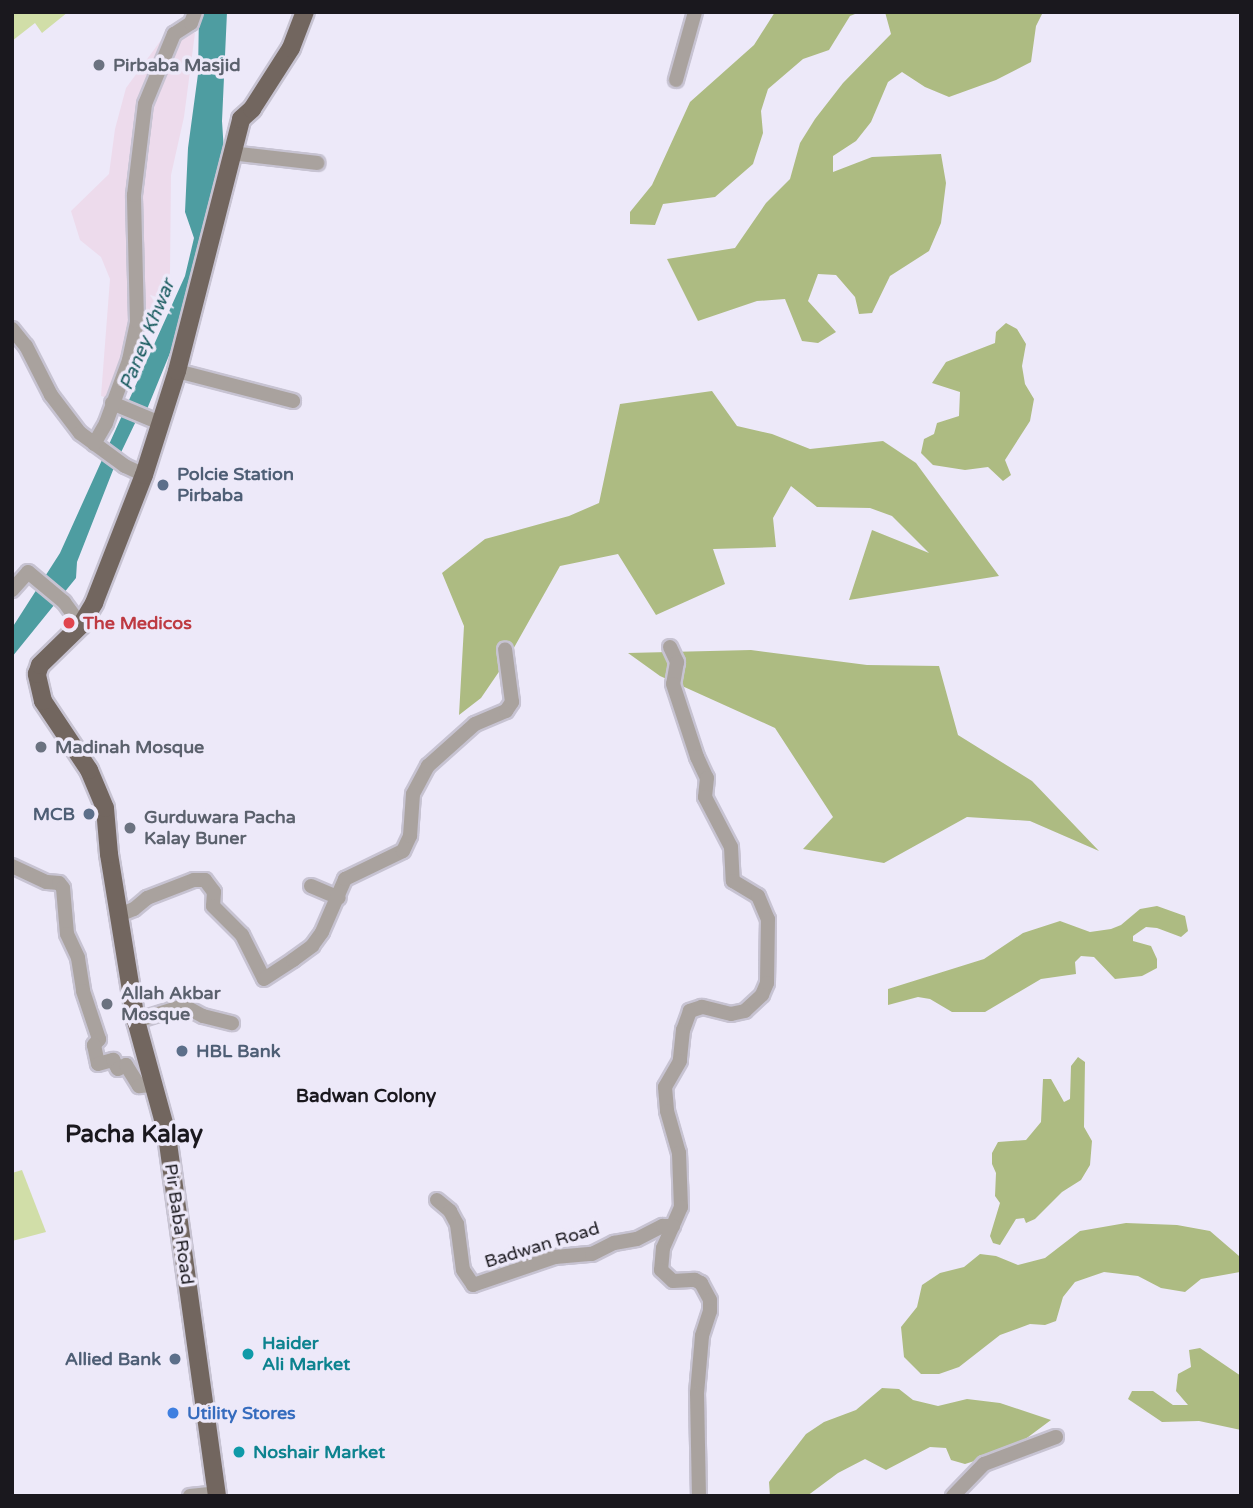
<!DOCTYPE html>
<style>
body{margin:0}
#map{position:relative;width:1253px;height:1508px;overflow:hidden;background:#ede9f9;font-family:"Varela Round",sans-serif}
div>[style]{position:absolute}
.commercial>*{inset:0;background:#eddbec}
.green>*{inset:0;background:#d1dea8}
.forest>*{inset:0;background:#adbb82}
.water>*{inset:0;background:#4e9da1}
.roads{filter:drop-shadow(2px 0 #c7c3d2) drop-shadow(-2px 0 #c7c3d2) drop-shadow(0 2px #c7c3d2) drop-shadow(0 -2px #c7c3d2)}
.minor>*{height:14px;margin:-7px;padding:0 7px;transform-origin:7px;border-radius:7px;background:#a9a29e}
.major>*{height:18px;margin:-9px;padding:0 9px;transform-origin:9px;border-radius:9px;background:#72665f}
.dots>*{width:19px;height:19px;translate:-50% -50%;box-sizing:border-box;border:4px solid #ede9f9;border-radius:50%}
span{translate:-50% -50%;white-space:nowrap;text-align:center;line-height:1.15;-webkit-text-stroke:7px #ede9f9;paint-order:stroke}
.worship-label{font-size:18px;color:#5b616d;font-weight:700}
.left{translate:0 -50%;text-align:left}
.service-label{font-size:18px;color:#4e5e75;font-weight:700}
.right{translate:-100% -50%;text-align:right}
.health-label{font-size:18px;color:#be3a42;font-weight:700}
.street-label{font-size:18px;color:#1a181e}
.culture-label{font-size:18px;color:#0d838f;font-weight:700}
.shop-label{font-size:18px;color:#366cbe;font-weight:700}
.water-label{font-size:19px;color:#175a5e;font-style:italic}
.neighbourhood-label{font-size:19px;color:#1a181e;font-weight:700}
.district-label{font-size:24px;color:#1a181e;font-weight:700}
.frame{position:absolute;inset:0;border:14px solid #1a181e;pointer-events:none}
</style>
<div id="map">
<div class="commercial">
<div style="clip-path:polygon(195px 33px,184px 117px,171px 175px,170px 273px,122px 403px,101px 396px,110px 279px,101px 257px,80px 240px,71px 211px,109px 174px,115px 129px,126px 88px,164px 36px)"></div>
</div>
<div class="green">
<div style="clip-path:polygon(12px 12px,68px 12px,42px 33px,35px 23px,12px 41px)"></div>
<div style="clip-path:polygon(22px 1170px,46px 1232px,12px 1241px,12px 1173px)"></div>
</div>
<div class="forest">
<div style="clip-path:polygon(775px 12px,860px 12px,850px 16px,829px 50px,803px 59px,768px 89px,761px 111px,763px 133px,753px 164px,715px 197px,663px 204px,655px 225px,630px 224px,630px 212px,652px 185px,690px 102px,754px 45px)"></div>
<div style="clip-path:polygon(885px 12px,1043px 12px,1036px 26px,1031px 62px,996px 80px,949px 97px,925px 87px,902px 72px,888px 82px,871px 122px,856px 141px,833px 156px,833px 172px,872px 157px,941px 154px,946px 183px,941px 223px,929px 251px,890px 276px,872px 313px,859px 314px,855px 297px,836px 275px,818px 274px,808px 301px,836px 332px,818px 343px,802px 341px,785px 299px,757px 301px,698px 321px,667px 259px,735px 248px,766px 203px,790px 179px,800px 143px,815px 119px,843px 83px,891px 34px)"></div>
<div style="clip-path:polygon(1006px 323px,1017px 329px,1026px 344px,1022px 366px,1025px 384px,1034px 399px,1030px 421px,1005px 460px,1011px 475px,1003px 481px,988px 467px,965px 470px,933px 465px,921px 453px,924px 439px,934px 434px,937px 423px,959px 416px,960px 392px,932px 383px,946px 362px,995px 343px,996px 332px)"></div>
<div style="clip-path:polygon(712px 391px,737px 426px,772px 434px,810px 449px,883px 441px,916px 463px,999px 576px,849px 600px,872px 530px,929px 553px,892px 516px,870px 508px,817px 507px,791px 486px,773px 518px,776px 547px,713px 549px,725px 584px,656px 615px,618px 554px,560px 566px,507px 660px,481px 698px,459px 715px,464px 626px,442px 573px,485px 539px,569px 516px,599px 503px,620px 404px)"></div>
<div style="clip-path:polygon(751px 650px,867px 665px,939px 666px,958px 735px,1032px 781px,1099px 851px,1030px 821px,967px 817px,884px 863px,803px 849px,833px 817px,775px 728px,660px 676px,628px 653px)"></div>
<div style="clip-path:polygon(1157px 906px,1185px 916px,1188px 931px,1181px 937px,1157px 928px,1146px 927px,1133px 936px,1133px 941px,1151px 946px,1157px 959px,1157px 968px,1142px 976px,1115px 979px,1094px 957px,1081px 956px,1075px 962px,1076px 974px,1041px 979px,985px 1012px,952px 1012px,930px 999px,918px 997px,888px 1005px,888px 989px,984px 959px,1023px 933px,1060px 921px,1090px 932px,1111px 929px,1121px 925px,1140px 909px)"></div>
<div style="clip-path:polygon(1078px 1057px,1085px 1062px,1084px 1127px,1092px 1141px,1090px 1165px,1081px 1180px,1062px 1192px,1035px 1219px,1026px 1223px,1024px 1218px,1016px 1219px,1000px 1245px,993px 1243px,990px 1236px,1000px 1203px,995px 1196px,996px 1173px,992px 1164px,992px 1153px,998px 1142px,1026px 1140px,1041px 1122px,1043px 1079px,1051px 1079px,1064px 1102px,1070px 1099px,1071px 1066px)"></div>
<div style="clip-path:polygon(1126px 1223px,1177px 1225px,1210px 1231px,1239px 1256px,1240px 1272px,1201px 1279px,1185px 1292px,1161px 1288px,1138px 1276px,1104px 1272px,1075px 1282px,1063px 1297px,1056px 1321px,1045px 1325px,1030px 1324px,1000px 1335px,959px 1367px,939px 1374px,921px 1374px,904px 1357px,901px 1327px,917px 1307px,922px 1285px,940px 1273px,964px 1267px,980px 1254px,996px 1256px,1018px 1265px,1045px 1258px,1080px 1231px)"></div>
<div style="clip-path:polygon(1200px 1348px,1241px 1376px,1241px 1430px,1199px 1421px,1162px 1422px,1128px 1399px,1132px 1391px,1153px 1391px,1173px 1405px,1188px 1405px,1176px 1391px,1178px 1374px,1191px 1367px,1189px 1350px)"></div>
<div style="clip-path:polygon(882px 1388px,899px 1389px,913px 1400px,938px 1406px,967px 1399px,1000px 1403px,1051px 1420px,1012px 1449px,965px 1464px,951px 1460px,946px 1448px,930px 1447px,886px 1470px,865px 1459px,838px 1473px,807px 1496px,770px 1496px,769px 1482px,806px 1434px,824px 1422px,856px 1410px)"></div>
</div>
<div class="water">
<div style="clip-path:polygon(199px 12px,227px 12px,222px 121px,224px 152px,197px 287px,143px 419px,137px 419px,115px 465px,77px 562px,76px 578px,12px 657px,12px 628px,60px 553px,185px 276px,194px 238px,185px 212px,188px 148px,198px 74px)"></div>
</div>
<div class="roads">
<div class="minor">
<div style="left:676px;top:80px;width:71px;rotate:-74.4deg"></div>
<div style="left:231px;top:153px;width:87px;rotate:6.6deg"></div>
<div style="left:12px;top:329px;width:22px;rotate:51deg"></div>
<div style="left:26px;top:346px;width:55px;rotate:63deg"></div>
<div style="left:51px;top:395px;width:48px;rotate:52.7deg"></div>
<div style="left:80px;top:433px;width:56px;rotate:36.3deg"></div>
<div style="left:125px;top:466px;width:21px;rotate:25deg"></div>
<div style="left:177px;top:371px;width:120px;rotate:14.5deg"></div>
<div style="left:112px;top:403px;width:52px;rotate:22.6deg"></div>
<div style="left:94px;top:444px;width:24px;rotate:-60deg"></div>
<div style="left:106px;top:423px;width:67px;rotate:-69.9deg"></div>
<div style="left:129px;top:360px;width:40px;rotate:-78deg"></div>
<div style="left:137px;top:321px;width:126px;rotate:-91.4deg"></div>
<div style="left:134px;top:195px;width:92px;rotate:-83.1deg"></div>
<div style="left:145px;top:104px;width:76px;rotate:-67.5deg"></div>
<div style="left:174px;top:34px;width:20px;rotate:-33deg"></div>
<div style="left:191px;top:23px;width:12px;rotate:-70deg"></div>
<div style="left:12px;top:590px;width:24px;rotate:-48deg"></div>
<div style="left:28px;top:572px;width:47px;rotate:39.8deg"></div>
<div style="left:64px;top:602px;width:29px;rotate:54deg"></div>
<div style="left:670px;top:647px;width:17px;rotate:65deg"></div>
<div style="left:677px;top:662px;width:22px;rotate:100deg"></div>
<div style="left:673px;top:684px;width:77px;rotate:71.8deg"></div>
<div style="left:697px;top:757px;width:23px;rotate:65deg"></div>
<div style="left:707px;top:778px;width:19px;rotate:96deg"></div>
<div style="left:705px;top:797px;width:56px;rotate:62.5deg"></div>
<div style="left:731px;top:847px;width:34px;rotate:87deg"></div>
<div style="left:733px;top:881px;width:29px;rotate:31deg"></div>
<div style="left:758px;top:896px;width:25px;rotate:67deg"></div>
<div style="left:768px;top:919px;width:64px;rotate:90.9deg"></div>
<div style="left:767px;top:983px;width:13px;rotate:113deg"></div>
<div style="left:762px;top:995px;width:23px;rotate:137deg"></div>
<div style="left:745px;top:1011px;width:14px;rotate:168deg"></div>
<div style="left:731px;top:1014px;width:30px;rotate:-166deg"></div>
<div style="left:702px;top:1007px;width:13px;rotate:162deg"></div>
<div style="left:690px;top:1011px;width:20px;rotate:110deg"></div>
<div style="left:683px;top:1030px;width:31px;rotate:96deg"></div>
<div style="left:680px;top:1061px;width:30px;rotate:120deg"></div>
<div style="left:665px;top:1087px;width:24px;rotate:85deg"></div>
<div style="left:667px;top:1111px;width:44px;rotate:74.1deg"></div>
<div style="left:679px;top:1153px;width:54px;rotate:87.9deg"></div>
<div style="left:681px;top:1207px;width:45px;rotate:113.7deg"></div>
<div style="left:663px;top:1248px;width:22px;rotate:95deg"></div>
<div style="left:661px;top:1270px;width:16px;rotate:43deg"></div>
<div style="left:673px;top:1281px;width:22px;rotate:-3deg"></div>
<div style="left:695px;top:1280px;width:7px;rotate:27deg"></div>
<div style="left:701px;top:1283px;width:19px;rotate:62deg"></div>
<div style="left:710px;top:1300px;width:11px;rotate:90deg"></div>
<div style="left:710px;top:1311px;width:26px;rotate:108deg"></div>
<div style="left:702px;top:1336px;width:57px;rotate:95deg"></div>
<div style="left:697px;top:1393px;width:103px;rotate:88.9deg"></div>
<div style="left:12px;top:866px;width:38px;rotate:25deg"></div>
<div style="left:47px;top:882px;width:12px;rotate:5deg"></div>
<div style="left:59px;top:883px;width:6px;rotate:51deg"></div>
<div style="left:63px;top:888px;width:46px;rotate:85deg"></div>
<div style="left:67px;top:934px;width:26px;rotate:65deg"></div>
<div style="left:78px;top:958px;width:33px;rotate:81deg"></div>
<div style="left:83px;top:991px;width:51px;rotate:71.6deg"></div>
<div style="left:99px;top:1039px;width:8px;rotate:130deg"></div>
<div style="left:94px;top:1045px;width:19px;rotate:78deg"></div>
<div style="left:98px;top:1064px;width:16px;rotate:-15deg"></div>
<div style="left:113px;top:1060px;width:10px;rotate:61deg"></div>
<div style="left:118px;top:1069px;width:9px;rotate:-27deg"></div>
<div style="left:126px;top:1065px;width:25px;rotate:58deg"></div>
<div style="left:139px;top:1086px;width:15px;rotate:-4deg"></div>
<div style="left:311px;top:886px;width:30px;rotate:23deg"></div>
<div style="left:119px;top:915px;width:16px;rotate:-22deg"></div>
<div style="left:134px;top:909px;width:17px;rotate:-40deg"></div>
<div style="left:147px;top:898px;width:50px;rotate:-21deg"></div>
<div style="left:194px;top:880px;width:11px"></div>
<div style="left:205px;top:880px;width:15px;rotate:53deg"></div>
<div style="left:214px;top:892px;width:14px;rotate:94deg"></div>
<div style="left:213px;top:906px;width:41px;rotate:45deg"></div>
<div style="left:242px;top:935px;width:49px;rotate:63.4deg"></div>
<div style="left:264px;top:979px;width:35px;rotate:-33deg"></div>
<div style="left:293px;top:960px;width:24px;rotate:-36deg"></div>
<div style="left:312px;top:946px;width:17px;rotate:-54deg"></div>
<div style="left:322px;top:932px;width:58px;rotate:-66.5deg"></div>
<div style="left:345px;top:879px;width:64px;rotate:-25.8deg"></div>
<div style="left:403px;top:851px;width:17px;rotate:-65deg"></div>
<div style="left:410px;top:836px;width:42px;rotate:-85.9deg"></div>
<div style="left:413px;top:794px;width:32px;rotate:-62deg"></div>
<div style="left:428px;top:766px;width:63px;rotate:-41.8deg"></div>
<div style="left:475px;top:724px;width:34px;rotate:-23deg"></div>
<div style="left:506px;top:711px;width:11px;rotate:-56deg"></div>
<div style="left:512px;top:702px;width:53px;rotate:-97.5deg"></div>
<div style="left:136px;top:1021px;width:50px;rotate:-17.4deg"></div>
<div style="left:184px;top:1006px;width:21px;rotate:28deg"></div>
<div style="left:203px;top:1016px;width:30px;rotate:14deg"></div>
<div style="left:437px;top:1200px;width:17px;rotate:40deg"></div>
<div style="left:450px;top:1211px;width:15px;rotate:62deg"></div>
<div style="left:457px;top:1224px;width:46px;rotate:82.6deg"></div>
<div style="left:463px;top:1270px;width:18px;rotate:56deg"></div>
<div style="left:473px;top:1285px;width:87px;rotate:-18.9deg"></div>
<div style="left:555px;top:1257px;width:37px;rotate:-5deg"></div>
<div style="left:592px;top:1254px;width:25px;rotate:-27deg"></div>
<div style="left:614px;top:1243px;width:23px;rotate:-10deg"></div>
<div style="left:637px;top:1239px;width:29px;rotate:-27deg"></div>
<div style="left:663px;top:1226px;width:10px"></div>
<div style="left:190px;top:1496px;width:27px;rotate:-6deg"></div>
<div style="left:953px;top:1496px;width:45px;rotate:-45.9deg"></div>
<div style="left:984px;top:1464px;width:77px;rotate:-20.6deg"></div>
</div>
<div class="major">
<div style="left:217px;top:1496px;width:365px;rotate:-97.9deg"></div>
<div style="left:167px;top:1134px;width:117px;rotate:-105.3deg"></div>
<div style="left:136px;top:1021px;width:169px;rotate:-99.2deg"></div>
<div style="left:109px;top:854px;width:46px;rotate:-95deg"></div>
<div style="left:105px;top:808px;width:41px;rotate:-112.8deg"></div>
<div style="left:89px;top:770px;width:83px;rotate:-123.7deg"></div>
<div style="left:43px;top:701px;width:28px;rotate:-103deg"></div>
<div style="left:37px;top:674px;width:9px;rotate:-72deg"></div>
<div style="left:40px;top:665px;width:57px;rotate:-44.3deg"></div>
<div style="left:81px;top:625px;width:26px;rotate:-59deg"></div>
<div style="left:94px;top:603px;width:137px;rotate:-68.7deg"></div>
<div style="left:144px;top:475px;width:109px;rotate:-72.4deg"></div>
<div style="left:177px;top:371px;width:260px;rotate:-75.7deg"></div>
<div style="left:241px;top:119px;width:15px;rotate:-42deg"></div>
<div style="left:252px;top:109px;width:72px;rotate:-57.4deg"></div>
<div style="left:291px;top:48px;width:39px;rotate:-69deg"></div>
</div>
</div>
<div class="dots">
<div style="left:99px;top:65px;background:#6b7280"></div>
<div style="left:163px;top:485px;background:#5c6f8a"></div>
<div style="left:69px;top:623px;background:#e0444e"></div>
<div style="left:41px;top:747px;background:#6b7280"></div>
<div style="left:89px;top:814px;background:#5c6f8a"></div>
<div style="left:130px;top:828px;background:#6b7280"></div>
<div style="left:107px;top:1004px;background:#6b7280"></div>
<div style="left:182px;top:1051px;background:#5c6f8a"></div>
<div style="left:248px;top:1354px;background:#0f9aa8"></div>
<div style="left:175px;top:1359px;background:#5c6f8a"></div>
<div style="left:173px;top:1413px;background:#3f7fe0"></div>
<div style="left:239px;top:1452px;background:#0f9aa8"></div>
</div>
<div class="worship-label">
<span class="left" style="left:113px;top:65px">Pirbaba Masjid</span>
<span class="left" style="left:55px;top:747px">Madinah Mosque</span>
<span class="left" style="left:144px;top:828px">Gurduwara Pacha<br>Kalay Buner</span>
<span class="left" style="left:121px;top:1004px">Allah Akbar<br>Mosque</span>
</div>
<div class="service-label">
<span class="left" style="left:177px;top:485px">Polcie Station<br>Pirbaba</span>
<span class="right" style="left:75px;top:814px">MCB</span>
<span class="left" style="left:196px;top:1051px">HBL Bank</span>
<span class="right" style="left:161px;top:1359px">Allied Bank</span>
</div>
<div class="health-label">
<span class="left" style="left:83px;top:623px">The Medicos</span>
</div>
<div class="street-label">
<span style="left:179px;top:1224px;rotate:82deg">Pir Baba Road</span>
<span style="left:542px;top:1245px;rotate:-17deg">Badwan Road</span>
</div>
<div class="culture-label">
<span class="left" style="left:262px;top:1354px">Haider<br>Ali Market</span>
<span class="left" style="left:253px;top:1452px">Noshair Market</span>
</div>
<div class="shop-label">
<span class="left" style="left:187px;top:1413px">Utility Stores</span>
</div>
<div class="water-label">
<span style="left:148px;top:335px;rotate:-68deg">Paney Khwar</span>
</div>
<div class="neighbourhood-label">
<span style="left:366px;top:1097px">Badwan Colony</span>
</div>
<div class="district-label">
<span style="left:134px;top:1135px">Pacha Kalay</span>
</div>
<div class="frame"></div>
</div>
